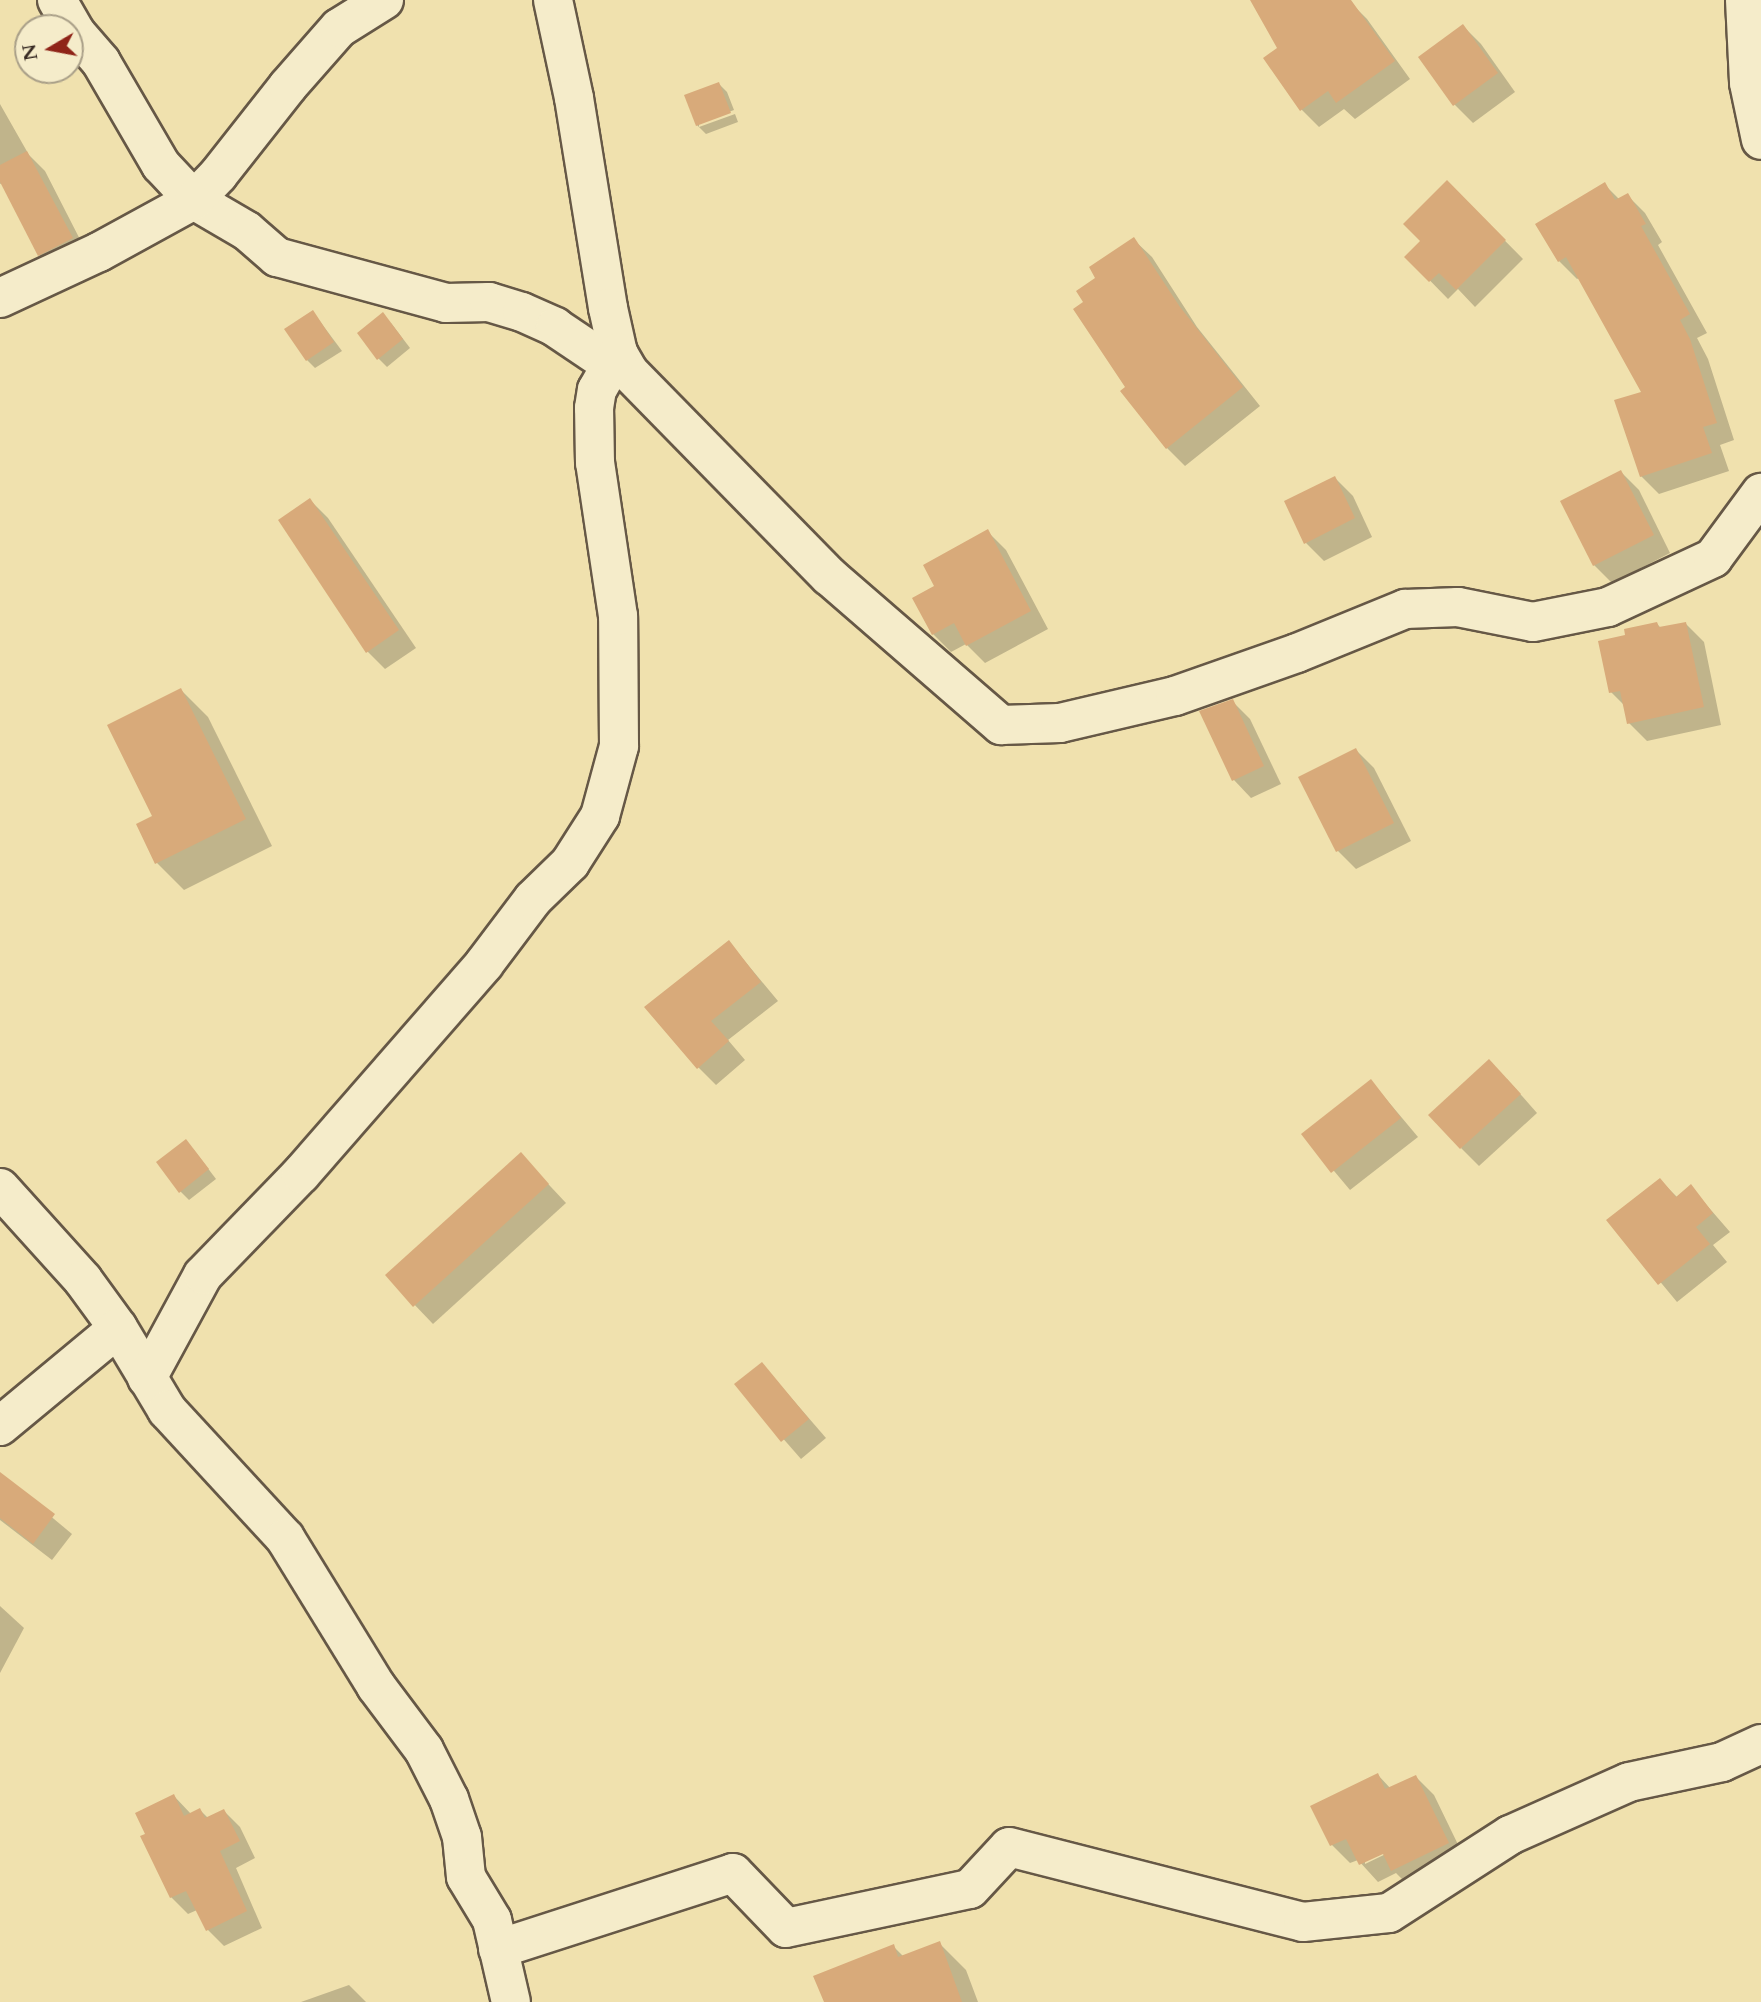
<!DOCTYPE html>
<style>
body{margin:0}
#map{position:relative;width:1761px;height:2002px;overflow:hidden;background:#f0e1ae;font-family:Cardo,serif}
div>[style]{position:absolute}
.shadow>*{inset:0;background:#0003}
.building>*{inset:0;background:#d8aa7a}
.roads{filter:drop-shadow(2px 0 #665846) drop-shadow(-2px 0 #665846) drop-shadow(0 2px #665846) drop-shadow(0 -2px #665846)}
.minor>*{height:38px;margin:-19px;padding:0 19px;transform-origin:19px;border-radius:19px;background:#f5ecca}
span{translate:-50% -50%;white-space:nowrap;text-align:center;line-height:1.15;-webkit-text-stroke:5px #f5ecca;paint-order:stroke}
.north{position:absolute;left:14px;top:14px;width:70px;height:70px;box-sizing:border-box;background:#f5ecca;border:2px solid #a99f88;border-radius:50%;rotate:260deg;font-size:19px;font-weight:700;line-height:28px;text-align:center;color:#382b24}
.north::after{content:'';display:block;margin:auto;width:24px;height:32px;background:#8f2418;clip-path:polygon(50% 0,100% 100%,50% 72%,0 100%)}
</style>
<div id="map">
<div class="shadow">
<div style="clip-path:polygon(1254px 0,1350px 2px,1367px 19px,1410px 79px,1355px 119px,1344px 109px,1319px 127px,1302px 110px,1265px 59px,1279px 48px)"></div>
<div style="clip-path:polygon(1463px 26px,1481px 44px,1515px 92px,1473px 123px,1455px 105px,1420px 57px)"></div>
<div style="clip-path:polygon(719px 84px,727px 92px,734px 110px,699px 123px,699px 127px,735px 114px,738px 122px,706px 134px,697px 125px)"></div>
<div style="clip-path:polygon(0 104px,29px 155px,45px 171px,89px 257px,57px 273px,39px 255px,2px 183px,0 184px)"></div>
<div style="clip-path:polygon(1447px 182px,1523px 259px,1475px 307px,1458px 289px,1448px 299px,1407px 257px,1422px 241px)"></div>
<div style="clip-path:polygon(1605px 185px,1619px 199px,1627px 195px,1645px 213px,1662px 242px,1658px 245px,1707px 333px,1697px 338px,1708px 359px,1734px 440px,1720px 445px,1729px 471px,1659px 494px,1641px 476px,1644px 393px,1579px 278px,1577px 279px,1559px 261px)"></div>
<div style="clip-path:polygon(1134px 240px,1152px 257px,1197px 327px,1260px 406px,1185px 466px,1167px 448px,1127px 387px,1085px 303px)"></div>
<div style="clip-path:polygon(313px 312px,342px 351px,315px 368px,307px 360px)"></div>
<div style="clip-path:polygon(391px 323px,410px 348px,387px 367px,378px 358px)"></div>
<div style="clip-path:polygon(1621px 472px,1639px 490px,1670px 553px,1612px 583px,1594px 565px)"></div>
<div style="clip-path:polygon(1335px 478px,1353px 496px,1372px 537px,1324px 561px,1306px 543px)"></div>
<div style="clip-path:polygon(310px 500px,328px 518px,416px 648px,385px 669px,367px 651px)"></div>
<div style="clip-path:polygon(988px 532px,1006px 550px,1048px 629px,985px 663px,966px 644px,951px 652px,933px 634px,936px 587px)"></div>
<div style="clip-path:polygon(1656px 623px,1661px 628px,1685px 623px,1704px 642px,1721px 725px,1647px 741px,1629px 723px,1625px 706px,1611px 692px,1627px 636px)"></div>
<div style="clip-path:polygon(181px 690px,208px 717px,272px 846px,184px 890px,157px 863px)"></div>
<div style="clip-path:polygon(1232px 701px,1250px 719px,1281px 784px,1251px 798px,1234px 780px)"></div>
<div style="clip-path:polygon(1356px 750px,1374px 768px,1411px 841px,1356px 869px,1338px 851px,1301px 778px)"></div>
<div style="clip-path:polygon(729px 942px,778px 1001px,728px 1040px,745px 1060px,716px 1085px,698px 1067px)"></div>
<div style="clip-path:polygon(1507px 1079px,1537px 1113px,1479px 1166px,1461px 1148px)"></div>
<div style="clip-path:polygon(1371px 1081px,1418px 1137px,1350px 1190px,1303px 1134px)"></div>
<div style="clip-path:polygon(194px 1150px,216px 1179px,189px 1200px,180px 1191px)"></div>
<div style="clip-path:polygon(521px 1155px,566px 1203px,433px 1324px,387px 1276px)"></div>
<div style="clip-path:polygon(1660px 1180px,1677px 1197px,1691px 1187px,1730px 1232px,1713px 1245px,1727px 1262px,1677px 1302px,1609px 1220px)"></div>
<div style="clip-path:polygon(762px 1364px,826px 1438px,801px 1459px,736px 1385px)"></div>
<div style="clip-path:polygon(0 1474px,72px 1534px,52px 1560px,0 1520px)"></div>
<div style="clip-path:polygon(0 1606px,24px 1628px,0 1673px)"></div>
<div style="clip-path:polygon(evenodd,1378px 1775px,1391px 1789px,1416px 1777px,1434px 1795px,1466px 1861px,1411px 1888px,1396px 1873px,1378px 1882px,1358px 1860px,1350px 1863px,1332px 1845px,1313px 1807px,1378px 1775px,1390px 1848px,1392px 1851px,1365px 1864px,1365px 1860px,1390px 1848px)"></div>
<div style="clip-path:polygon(174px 1796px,191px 1814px,200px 1810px,208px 1818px,224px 1811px,240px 1827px,255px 1858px,236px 1868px,262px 1928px,224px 1946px,208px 1930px,197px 1910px,188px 1914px,171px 1897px,143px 1837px)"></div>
<div style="clip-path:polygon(939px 1943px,966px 1970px,978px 2002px,825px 2002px,893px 1946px,904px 1957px)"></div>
<div style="clip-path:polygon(349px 1985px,366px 2002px,301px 2002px)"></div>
</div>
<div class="building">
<div style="clip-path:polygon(1250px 0,1351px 0,1395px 61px,1336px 103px,1328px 91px,1300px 111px,1263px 58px,1277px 48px)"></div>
<div style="clip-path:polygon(1463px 24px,1498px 73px,1453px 106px,1418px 57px)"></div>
<div style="clip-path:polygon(719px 82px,731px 113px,696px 126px,684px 95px)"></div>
<div style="clip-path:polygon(27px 151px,73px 238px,38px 256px,0 182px,0 165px)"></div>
<div style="clip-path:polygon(1447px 180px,1506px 240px,1456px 290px,1439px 273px,1429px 282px,1404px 257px,1420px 241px,1403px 224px)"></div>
<div style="clip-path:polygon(1605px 182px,1615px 200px,1628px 193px,1646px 224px,1641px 226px,1690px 314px,1680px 320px,1690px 339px,1717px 423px,1703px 427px,1712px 453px,1640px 477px,1614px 400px,1641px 392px,1566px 257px,1558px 262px,1535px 224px)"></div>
<div style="clip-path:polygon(1134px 237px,1180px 307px,1243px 387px,1166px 449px,1120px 391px,1125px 387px,1073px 309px,1083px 302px,1076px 291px,1095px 278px,1089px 267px)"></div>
<div style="clip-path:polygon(313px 310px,334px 342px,306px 361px,284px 329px)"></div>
<div style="clip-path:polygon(383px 312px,403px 339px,377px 360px,357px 333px)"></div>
<div style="clip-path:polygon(1621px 470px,1654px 535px,1593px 566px,1560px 501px)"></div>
<div style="clip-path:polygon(1335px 476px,1355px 518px,1304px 544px,1284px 501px)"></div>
<div style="clip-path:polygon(310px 498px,399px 630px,366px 653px,278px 520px)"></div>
<div style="clip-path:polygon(988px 529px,1031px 611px,966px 646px,954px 623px,932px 635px,912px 598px,934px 586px,923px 565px)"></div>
<div style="clip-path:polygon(1657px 622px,1659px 627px,1686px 622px,1704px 707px,1627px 724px,1620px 691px,1609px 693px,1598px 641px,1625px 635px,1624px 629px)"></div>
<div style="clip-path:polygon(181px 688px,246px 819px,155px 864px,136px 824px,152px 816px,107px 725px)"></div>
<div style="clip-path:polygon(1233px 699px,1264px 766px,1232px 781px,1199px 711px)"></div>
<div style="clip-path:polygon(1356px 748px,1394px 823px,1336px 852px,1298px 777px)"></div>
<div style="clip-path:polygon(729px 940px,761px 982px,711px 1021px,729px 1041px,697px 1069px,644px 1007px)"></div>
<div style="clip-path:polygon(1489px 1059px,1521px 1094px,1460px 1149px,1428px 1115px)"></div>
<div style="clip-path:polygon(1371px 1079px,1401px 1118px,1331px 1173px,1301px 1134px)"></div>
<div style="clip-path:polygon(186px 1139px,209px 1169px,179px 1193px,156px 1162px)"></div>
<div style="clip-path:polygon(521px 1152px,549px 1184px,413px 1307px,385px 1275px)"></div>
<div style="clip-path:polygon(1660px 1178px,1676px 1197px,1691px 1184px,1713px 1213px,1696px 1227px,1710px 1244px,1658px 1285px,1606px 1220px)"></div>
<div style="clip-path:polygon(762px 1362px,809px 1419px,781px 1442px,734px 1384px)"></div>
<div style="clip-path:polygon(0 1472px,55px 1514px,33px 1544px,0 1518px)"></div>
<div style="clip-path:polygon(1378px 1773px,1385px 1789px,1416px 1775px,1449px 1843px,1391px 1871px,1383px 1854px,1359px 1865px,1346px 1839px,1330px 1846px,1310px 1806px)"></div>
<div style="clip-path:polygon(174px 1794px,184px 1816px,200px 1808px,205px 1818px,224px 1809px,240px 1841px,220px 1851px,247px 1911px,206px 1931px,186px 1891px,170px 1898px,140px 1836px,145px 1834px,135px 1813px)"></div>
<div style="clip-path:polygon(940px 1941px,962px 2002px,824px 2002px,813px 1976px,894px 1944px,898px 1957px)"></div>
</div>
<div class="roads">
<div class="minor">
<div style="left:57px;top:0;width:38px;rotate:60deg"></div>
<div style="left:76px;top:33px;width:38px;rotate:49deg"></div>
<div style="left:101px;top:62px;width:119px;rotate:59.8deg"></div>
<div style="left:161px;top:165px;width:48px;rotate:46.7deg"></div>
<div style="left:194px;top:200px;width:61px;rotate:30.3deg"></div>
<div style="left:247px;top:231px;width:40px;rotate:41deg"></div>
<div style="left:277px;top:257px;width:175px;rotate:15.2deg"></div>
<div style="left:446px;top:303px;width:43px;rotate:-1.3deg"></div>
<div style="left:489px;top:302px;width:34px;rotate:17deg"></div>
<div style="left:522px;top:312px;width:36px;rotate:24deg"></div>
<div style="left:555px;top:327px;width:66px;rotate:33.9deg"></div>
<div style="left:553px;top:0;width:100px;rotate:77.9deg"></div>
<div style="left:574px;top:98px;width:213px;rotate:80.8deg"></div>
<div style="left:608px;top:308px;width:46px;rotate:77.5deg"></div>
<div style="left:618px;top:353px;width:22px;rotate:60deg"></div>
<div style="left:629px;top:372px;width:286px;rotate:45.6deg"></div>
<div style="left:829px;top:576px;width:228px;rotate:40.9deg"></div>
<div style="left:1001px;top:725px;width:59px;rotate:-1.9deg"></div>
<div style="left:1060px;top:723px;width:118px;rotate:-13.2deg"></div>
<div style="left:1175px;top:696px;width:129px;rotate:-19.4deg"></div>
<div style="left:1297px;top:653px;width:117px;rotate:-22.2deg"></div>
<div style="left:1405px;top:609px;width:53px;rotate:-2.2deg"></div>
<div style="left:1458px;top:607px;width:76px;rotate:11.3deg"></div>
<div style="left:1533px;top:622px;width:76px;rotate:-11.3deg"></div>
<div style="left:1608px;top:607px;width:116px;rotate:-25deg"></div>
<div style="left:1713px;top:558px;width:81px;rotate:-53.6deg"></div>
<div style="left:1745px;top:0;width:83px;rotate:87.2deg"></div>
<div style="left:1749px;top:83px;width:58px;rotate:78.1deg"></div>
<div style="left:0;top:298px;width:109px;rotate:-24.9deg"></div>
<div style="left:99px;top:252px;width:108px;rotate:-28.7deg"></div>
<div style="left:194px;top:200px;width:35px;rotate:-46deg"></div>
<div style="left:218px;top:175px;width:113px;rotate:-51.8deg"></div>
<div style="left:288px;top:86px;width:77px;rotate:-48.7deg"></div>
<div style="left:339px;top:28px;width:53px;rotate:-31.9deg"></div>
<div style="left:0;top:1188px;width:124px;rotate:47.9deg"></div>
<div style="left:83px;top:1280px;width:59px;rotate:53.9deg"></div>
<div style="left:118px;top:1328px;width:96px;rotate:59.1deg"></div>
<div style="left:167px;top:1410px;width:174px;rotate:47.3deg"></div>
<div style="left:285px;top:1538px;width:174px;rotate:58.4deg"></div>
<div style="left:376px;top:1686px;width:80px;rotate:53.1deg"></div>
<div style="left:424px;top:1750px;width:55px;rotate:63deg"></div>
<div style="left:449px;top:1799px;width:40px;rotate:71.1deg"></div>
<div style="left:462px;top:1837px;width:40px;rotate:84.3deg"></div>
<div style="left:466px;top:1877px;width:50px;rotate:58.8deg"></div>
<div style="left:492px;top:1920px;width:84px;rotate:77deg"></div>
<div style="left:147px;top:1378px;width:117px;rotate:-61.5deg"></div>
<div style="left:203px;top:1275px;width:141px;rotate:-45.9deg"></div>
<div style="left:301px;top:1174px;width:279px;rotate:-48.9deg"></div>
<div style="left:484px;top:964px;width:81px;rotate:-53deg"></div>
<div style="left:533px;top:899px;width:52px;rotate:-44.2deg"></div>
<div style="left:570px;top:863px;width:56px;rotate:-57.4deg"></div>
<div style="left:600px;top:816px;width:73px;rotate:-74.8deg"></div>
<div style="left:619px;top:746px;width:130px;rotate:-90.4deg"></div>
<div style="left:618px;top:616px;width:155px;rotate:-98.5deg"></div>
<div style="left:595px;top:463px;width:55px;rotate:-91deg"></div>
<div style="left:594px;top:408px;width:18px;rotate:-81deg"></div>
<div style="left:597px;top:390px;width:43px;rotate:-60.4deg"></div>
<div style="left:0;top:1426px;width:153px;rotate:-39.7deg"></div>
<div style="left:498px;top:1949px;width:247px;rotate:-17.9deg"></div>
<div style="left:733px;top:1873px;width:76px;rotate:46.1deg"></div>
<div style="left:786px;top:1928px;width:188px;rotate:-12deg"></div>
<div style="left:970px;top:1889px;width:57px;rotate:-47.1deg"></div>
<div style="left:1009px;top:1847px;width:303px;rotate:14.3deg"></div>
<div style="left:1303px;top:1922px;width:86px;rotate:-6deg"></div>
<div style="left:1389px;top:1913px;width:144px;rotate:-32.8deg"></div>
<div style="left:1510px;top:1835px;width:130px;rotate:-24deg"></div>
<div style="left:1629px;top:1782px;width:95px;rotate:-12.1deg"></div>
<div style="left:1722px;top:1762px;width:43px;rotate:-24.8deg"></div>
</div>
</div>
<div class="north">N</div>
</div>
